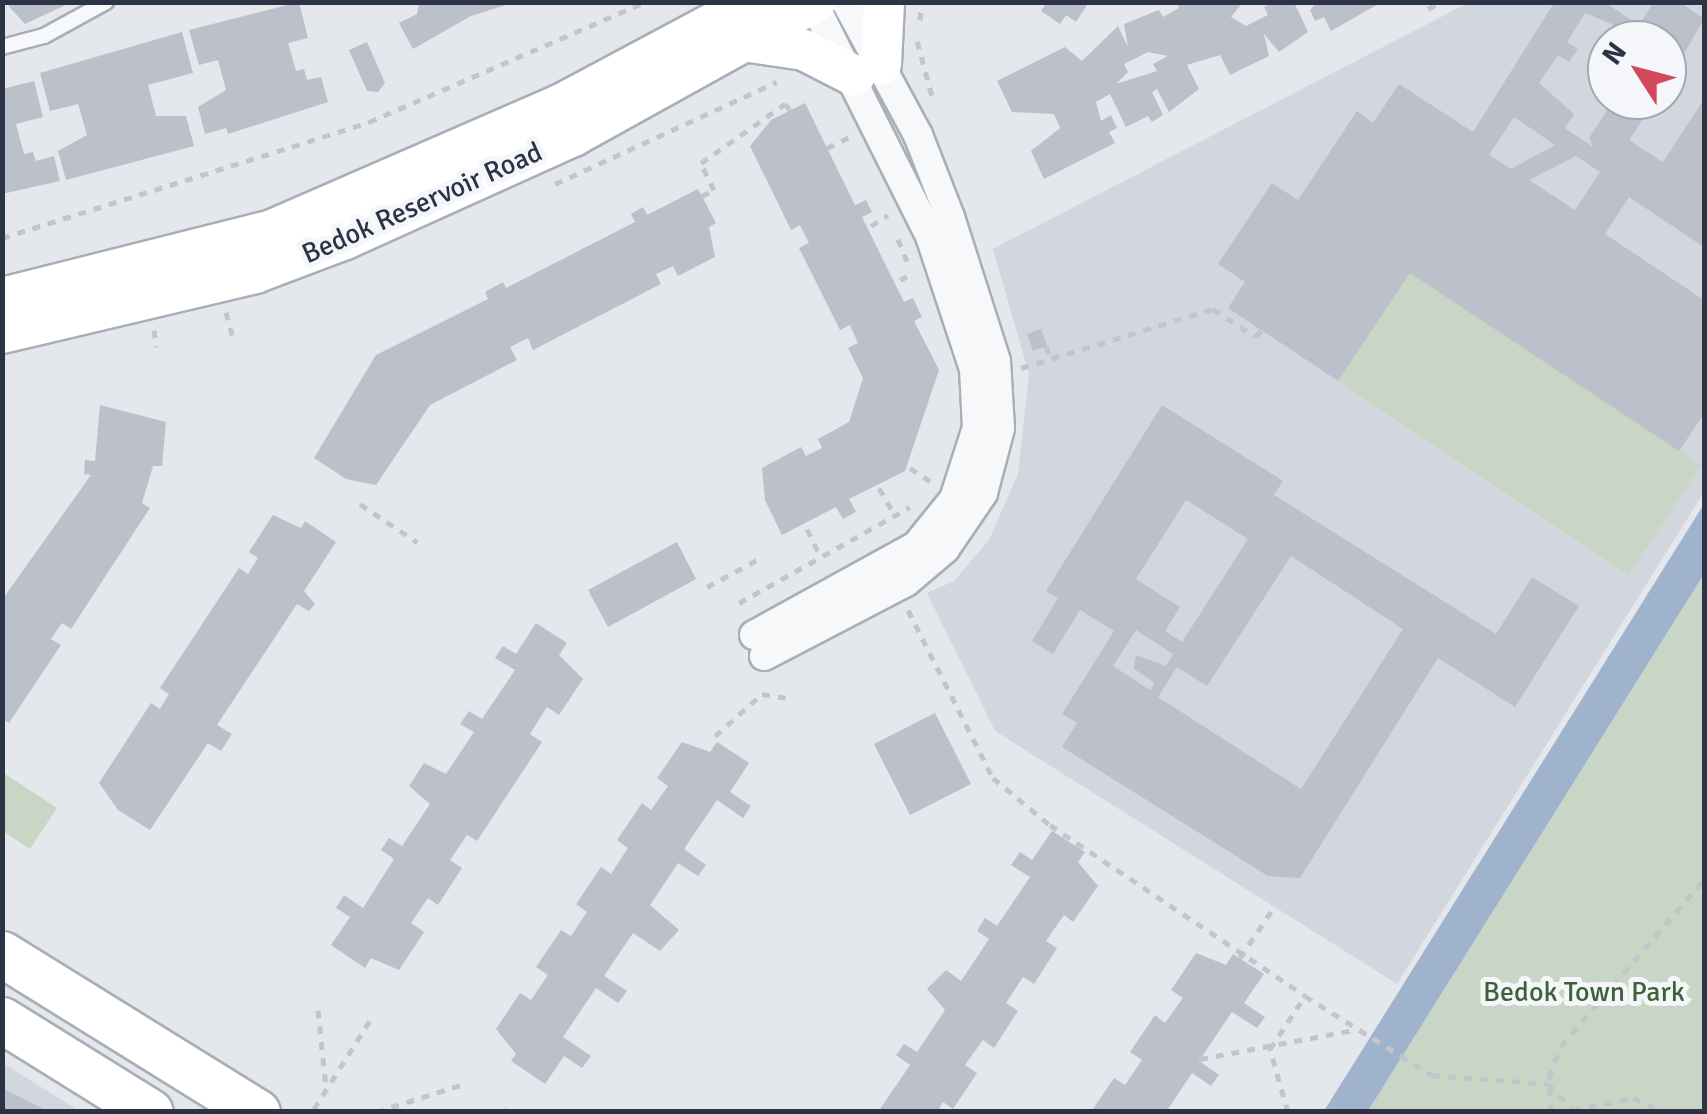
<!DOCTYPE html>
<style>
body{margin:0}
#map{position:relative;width:1707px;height:1114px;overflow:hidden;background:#e4e7ec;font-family:Signika,sans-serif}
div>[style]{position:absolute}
.built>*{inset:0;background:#d2d6de}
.green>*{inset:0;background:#c9d6c5}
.water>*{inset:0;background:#9fb4cc}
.building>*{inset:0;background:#bbc0ca}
.path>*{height:5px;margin-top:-2.5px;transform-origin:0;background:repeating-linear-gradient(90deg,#c2c5cb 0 8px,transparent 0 16px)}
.roads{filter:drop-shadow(2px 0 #a9aeb7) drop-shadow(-2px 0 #a9aeb7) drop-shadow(0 2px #a9aeb7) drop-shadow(0 -2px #a9aeb7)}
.lane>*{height:14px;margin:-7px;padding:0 7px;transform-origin:7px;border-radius:7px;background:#f7f8fa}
.street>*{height:28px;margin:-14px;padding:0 14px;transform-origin:14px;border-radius:14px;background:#f7f8fa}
.secondary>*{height:40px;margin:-20px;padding:0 20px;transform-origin:20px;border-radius:20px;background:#fff}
.primary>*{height:45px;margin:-22.5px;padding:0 22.5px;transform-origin:22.5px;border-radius:22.5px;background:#fff}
span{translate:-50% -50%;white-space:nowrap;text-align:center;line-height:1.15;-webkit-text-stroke:10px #f4f6f9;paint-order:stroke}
.street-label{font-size:28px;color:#2b3445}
.park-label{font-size:28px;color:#3f6138}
.frame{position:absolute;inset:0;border:5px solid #2b3445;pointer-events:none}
.north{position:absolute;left:1587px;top:20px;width:100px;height:100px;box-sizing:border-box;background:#f4f6f9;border:2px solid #a4a8b1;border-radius:50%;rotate:306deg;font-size:28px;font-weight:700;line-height:40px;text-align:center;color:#2b3445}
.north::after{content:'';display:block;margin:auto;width:35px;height:45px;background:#d1495b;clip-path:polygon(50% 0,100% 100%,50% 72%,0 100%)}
</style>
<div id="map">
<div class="built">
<div style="clip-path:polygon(evenodd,1468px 3px,1704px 3px,1704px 492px,1397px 984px,995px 731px,927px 593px,954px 581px,989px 540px,1018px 474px,1029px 374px,993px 249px,1468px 3px,1607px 40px,1667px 40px,1667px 100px,1607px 100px,1607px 40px)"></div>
<div style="clip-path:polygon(3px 1063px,79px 1111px,3px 1111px)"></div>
</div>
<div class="green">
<div style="clip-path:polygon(1410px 273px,1701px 465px,1628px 575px,1338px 381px)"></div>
<div style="clip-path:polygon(1704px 574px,1704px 1111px,1368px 1111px)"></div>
<div style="clip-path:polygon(2px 772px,57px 808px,30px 849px,3px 831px)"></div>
</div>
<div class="water">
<div style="clip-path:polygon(1704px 504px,1704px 574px,1368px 1111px,1324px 1111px)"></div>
</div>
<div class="building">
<div style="clip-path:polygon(5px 2px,72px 2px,25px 24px)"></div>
<div style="clip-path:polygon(299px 2px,308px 38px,288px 43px,296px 71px,304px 69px,307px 80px,321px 77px,328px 102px,228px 134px,226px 128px,205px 134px,198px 107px,226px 90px,218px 60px,199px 65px,189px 30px)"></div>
<div style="clip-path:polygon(419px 2px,509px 2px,509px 4px,471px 16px,413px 49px,399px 23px,417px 14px)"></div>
<div style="clip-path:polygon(1047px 2px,1089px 2px,1076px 22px,1066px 15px,1060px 24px,1041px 11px)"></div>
<div style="clip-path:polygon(evenodd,1176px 2px,1243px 2px,1231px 17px,1246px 26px,1268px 15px,1264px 7px,1273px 2px,1294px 2px,1308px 32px,1279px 52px,1264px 34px,1269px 56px,1230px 75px,1220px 55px,1187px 65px,1199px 89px,1169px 112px,1157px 89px,1152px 92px,1163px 115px,1152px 122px,1148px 116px,1126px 127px,1110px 94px,1096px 102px,1101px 121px,1111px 115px,1117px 128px,1109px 132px,1115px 143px,1044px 179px,1031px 151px,1060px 128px,1054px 114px,1012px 112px,997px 81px,1065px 47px,1082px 61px,1118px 26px,1128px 47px,1124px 24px,1159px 10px,1163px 17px,1179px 8px,1176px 2px,1148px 52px,1168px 56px,1153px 64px,1157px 71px,1116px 84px,1128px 72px,1124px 64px,1148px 52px)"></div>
<div style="clip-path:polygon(1317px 2px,1382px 2px,1331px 31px,1324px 17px,1315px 21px,1310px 10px)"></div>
<div style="clip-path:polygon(evenodd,1604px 2px,1639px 25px,1654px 2px,1680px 2px,1704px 19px,1667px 83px,1667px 40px,1623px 40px,1610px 31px,1614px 25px,1585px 13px,1567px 42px,1578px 49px,1569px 62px,1558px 55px,1539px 83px,1574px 114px,1565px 128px,1593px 147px,1589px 138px,1614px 100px,1656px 100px,1629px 140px,1663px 162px,1704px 99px,1704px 247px,1629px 197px,1605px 234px,1704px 300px,1704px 414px,1679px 451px,1410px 273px,1338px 381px,1228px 308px,1245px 282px,1218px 264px,1272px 183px,1298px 200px,1357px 111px,1373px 123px,1399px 84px,1473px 132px,1554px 3px,1604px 2px,1514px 117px,1555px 145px,1511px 169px,1489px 155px,1514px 117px,1604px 2px,1576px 156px,1600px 172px,1575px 210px,1529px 180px,1576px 156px)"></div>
<div style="clip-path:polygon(182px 32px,193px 73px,148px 85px,156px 116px,186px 116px,194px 146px,66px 180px,58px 151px,87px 135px,78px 104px,50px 111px,40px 73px)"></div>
<div style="clip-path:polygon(367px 42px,385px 83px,378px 92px,367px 91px,349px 50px)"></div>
<div style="clip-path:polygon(34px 81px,43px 117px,16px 124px,24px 154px,33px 152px,36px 161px,54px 156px,60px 181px,2px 194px,2px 89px)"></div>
<div style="clip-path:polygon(805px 103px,855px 205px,866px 200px,872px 212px,862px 217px,904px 302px,913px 298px,922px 317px,914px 321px,939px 370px,905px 471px,849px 499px,856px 512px,843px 519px,836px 507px,782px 535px,765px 500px,762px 468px,801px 447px,806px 456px,822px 448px,818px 439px,849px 422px,863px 378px,848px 348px,858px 343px,850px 325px,840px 330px,799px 248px,809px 243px,800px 225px,791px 230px,750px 146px,771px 120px)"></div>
<div style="clip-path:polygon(698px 189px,716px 223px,709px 227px,715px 257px,678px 276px,673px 266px,656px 274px,661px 284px,533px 350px,528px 338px,510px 347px,517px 360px,430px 405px,376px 485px,346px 479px,314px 458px,376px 355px,488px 299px,485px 292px,503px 282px,506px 288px,635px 222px,631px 214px,643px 207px,647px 215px)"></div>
<div style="clip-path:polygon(1041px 329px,1047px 346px,1033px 351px,1027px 334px)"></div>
<div style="clip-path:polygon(100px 405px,166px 422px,162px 466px,153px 466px,142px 503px,150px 508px,71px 629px,62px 623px,51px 639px,61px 645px,9px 723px,2px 719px,2px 600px,91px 475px,84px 474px,85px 460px,95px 461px)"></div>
<div style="clip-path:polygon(evenodd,1162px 405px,1283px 481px,1274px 495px,1496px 634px,1532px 577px,1579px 606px,1515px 707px,1438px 658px,1300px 878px,1268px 876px,1062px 747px,1077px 723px,1062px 714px,1114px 631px,1080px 610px,1053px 654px,1032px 641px,1058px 598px,1046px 591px,1162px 405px,1186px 500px,1248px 539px,1182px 642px,1165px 631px,1180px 607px,1136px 579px,1186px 500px,1162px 405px,1291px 556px,1403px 629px,1301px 789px,1158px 697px,1177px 667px,1207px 686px,1291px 556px,1162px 405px,1136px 630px,1173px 654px,1166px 666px,1136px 655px,1134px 669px,1155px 683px,1150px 690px,1113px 666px,1136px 630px)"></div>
<div style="clip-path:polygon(273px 515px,301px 528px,305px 521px,336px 542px,304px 591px,315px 604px,309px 611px,297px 604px,217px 725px,232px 734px,221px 751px,208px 743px,150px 830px,118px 810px,99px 783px,151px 703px,160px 709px,169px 694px,160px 688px,239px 568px,248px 574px,258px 558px,249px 552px)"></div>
<div style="clip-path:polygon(677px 542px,696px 579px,608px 627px,588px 590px)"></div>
<div style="clip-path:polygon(536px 623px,567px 643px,559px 655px,583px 679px,559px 715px,547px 707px,530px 734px,542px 742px,477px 841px,467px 835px,450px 860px,462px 868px,438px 905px,428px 898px,411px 923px,424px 932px,399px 970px,371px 958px,365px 968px,331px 945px,350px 917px,336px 908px,344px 895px,363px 908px,394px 859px,381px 850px,389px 838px,402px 846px,430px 804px,409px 786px,424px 763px,446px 774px,474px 732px,460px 724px,469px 711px,482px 719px,515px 670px,495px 658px,503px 646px,516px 654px)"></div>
<div style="clip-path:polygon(935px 713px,971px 784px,910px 815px,874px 744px)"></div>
<div style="clip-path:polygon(682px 742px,710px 752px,717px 742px,749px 763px,730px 792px,751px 806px,743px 818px,717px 800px,684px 849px,706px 865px,698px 876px,678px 863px,650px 905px,679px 930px,660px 951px,633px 933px,604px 976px,627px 991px,618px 1003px,596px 988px,563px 1037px,591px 1056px,582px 1068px,564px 1056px,545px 1084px,511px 1061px,516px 1054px,496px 1029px,520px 993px,531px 1000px,548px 975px,536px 967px,561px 930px,571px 936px,587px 912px,576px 904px,601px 867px,611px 874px,628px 848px,617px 840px,642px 803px,651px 810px,668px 786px,657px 778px)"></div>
<div style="clip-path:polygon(1052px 831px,1085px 852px,1078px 862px,1098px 886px,1073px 922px,1064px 915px,1046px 941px,1057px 948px,1034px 984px,1023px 977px,1006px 1003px,1018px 1011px,994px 1048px,983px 1040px,965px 1065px,977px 1073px,953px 1109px,943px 1102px,937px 1112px,878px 1112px,910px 1065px,896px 1055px,904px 1044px,917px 1052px,945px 1010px,927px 989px,946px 970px,961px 981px,989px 939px,977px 931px,985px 918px,997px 926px,1030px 877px,1011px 865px,1020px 852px,1032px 860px)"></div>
<div style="clip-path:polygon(1196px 953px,1226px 965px,1233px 954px,1264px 974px,1244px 1003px,1265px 1017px,1257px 1028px,1232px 1012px,1199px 1061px,1219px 1075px,1211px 1086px,1192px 1073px,1166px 1112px,1091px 1112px,1114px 1078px,1125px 1085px,1142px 1060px,1130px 1052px,1155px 1015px,1165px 1023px,1183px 998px,1171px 990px)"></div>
<div style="clip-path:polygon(2px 1088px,50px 1112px,2px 1112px)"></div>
</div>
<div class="path">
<div style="left:1428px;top:9px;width:14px;rotate:-30deg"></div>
<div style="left:920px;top:20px;width:18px;rotate:-84deg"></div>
<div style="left:917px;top:41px;width:64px;rotate:74.7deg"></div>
<div style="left:827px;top:148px;width:25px;rotate:-26deg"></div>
<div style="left:555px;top:184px;width:244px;rotate:-24.7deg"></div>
<div style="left:702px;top:196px;width:13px;rotate:-27deg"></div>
<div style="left:714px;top:190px;width:30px;rotate:-116deg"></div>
<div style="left:701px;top:163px;width:103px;rotate:-35.1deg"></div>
<div style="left:785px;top:104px;width:8px;rotate:50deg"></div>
<div style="left:871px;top:226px;width:20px;rotate:-33deg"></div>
<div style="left:2px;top:238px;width:385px;rotate:-17.5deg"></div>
<div style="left:369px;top:122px;width:301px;rotate:-23.5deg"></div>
<div style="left:898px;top:239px;width:24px;rotate:68deg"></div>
<div style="left:900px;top:280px;width:13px;rotate:-27deg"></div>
<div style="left:226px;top:312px;width:24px;rotate:75deg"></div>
<div style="left:154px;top:330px;width:17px;rotate:83deg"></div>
<div style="left:1046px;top:346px;width:15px;rotate:70deg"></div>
<div style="left:1021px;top:368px;width:201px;rotate:-17.1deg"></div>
<div style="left:1213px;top:309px;width:51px;rotate:33.1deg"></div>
<div style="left:1256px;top:337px;width:9px;rotate:-54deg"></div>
<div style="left:910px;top:468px;width:24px;rotate:33deg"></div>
<div style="left:879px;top:488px;width:34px;rotate:60deg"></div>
<div style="left:360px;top:504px;width:69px;rotate:33.7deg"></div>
<div style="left:807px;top:529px;width:32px;rotate:64deg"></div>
<div style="left:707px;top:587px;width:57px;rotate:-28.4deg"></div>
<div style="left:739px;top:603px;width:196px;rotate:-29.3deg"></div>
<div style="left:908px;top:610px;width:188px;rotate:63.2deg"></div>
<div style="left:993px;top:778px;width:74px;rotate:39.5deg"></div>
<div style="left:1050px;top:825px;width:307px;rotate:33.8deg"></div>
<div style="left:1305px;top:996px;width:150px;rotate:31.9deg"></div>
<div style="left:1432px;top:1075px;width:116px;rotate:4.4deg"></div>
<div style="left:1548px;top:1084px;width:36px;rotate:46deg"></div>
<div style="left:1573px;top:1110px;width:61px;rotate:-11.3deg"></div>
<div style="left:1633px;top:1098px;width:35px;rotate:24deg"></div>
<div style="left:715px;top:736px;width:63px;rotate:-41.8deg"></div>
<div style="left:762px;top:694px;width:24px;rotate:9deg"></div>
<div style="left:1240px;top:958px;width:61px;rotate:-56.3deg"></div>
<div style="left:318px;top:1010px;width:77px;rotate:84.1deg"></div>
<div style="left:1200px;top:1059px;width:157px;rotate:-10.7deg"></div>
<div style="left:314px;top:1109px;width:107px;rotate:-57.7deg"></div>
<div style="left:376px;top:1112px;width:96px;rotate:-17.7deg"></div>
<div style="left:505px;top:1112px;width:4px;rotate:-76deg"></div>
<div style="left:1288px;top:1112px;width:66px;rotate:-105.9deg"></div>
<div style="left:1270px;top:1049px;width:64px;rotate:-56.6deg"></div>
<div style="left:1551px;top:1112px;width:35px;rotate:-93deg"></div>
<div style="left:1549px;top:1077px;width:33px;rotate:-69deg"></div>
<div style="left:1561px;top:1046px;width:219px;rotate:-49.3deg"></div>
</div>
<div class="roads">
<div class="lane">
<div style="left:2px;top:47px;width:43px;rotate:-14.7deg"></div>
<div style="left:44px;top:36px;width:71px;rotate:-28.7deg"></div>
</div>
<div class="street">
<div style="left:754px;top:635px;width:185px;rotate:-28.8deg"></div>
<div style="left:916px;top:546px;width:60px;rotate:-51deg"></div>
<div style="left:954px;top:499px;width:75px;rotate:-72.1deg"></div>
<div style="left:977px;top:428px;width:59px;rotate:-92.9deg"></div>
<div style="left:974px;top:369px;width:140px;rotate:-108.3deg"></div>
<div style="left:930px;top:236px;width:262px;rotate:-116.6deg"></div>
<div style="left:764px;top:656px;width:160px;rotate:-27.5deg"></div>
<div style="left:906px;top:582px;width:51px;rotate:-40.2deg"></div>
<div style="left:945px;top:549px;width:68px;rotate:-55.8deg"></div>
<div style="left:983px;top:493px;width:67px;rotate:-75.3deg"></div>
<div style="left:1000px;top:428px;width:67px;rotate:-93.4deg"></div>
<div style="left:996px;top:361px;width:151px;rotate:-107.7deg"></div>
<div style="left:950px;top:217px;width:88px;rotate:-111.3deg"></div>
<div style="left:918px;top:135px;width:151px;rotate:-118.4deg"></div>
</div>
<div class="secondary">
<div style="left:750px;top:42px;width:55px;rotate:8.4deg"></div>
<div style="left:804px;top:50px;width:57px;rotate:27deg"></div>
<div style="left:881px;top:64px;width:62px;rotate:-87.2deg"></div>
<div style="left:2px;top:298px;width:278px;rotate:-14.1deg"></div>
<div style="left:272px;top:230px;width:314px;rotate:-23.5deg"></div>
<div style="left:560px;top:105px;width:219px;rotate:-28.1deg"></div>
<div style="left:2px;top:333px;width:260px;rotate:-13.3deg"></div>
<div style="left:255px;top:273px;width:96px;rotate:-20.7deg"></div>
<div style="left:345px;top:239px;width:250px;rotate:-24.3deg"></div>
<div style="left:573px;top:136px;width:277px;rotate:-29deg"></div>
</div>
<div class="primary">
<div style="left:2px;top:954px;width:300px;rotate:31.8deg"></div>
<div style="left:2px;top:1020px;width:174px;rotate:31.9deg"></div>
</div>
</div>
<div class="street-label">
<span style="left:422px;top:203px;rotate:-24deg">Bedok Reservoir Road</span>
</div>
<div class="park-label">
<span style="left:1584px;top:992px">Bedok Town Park</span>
</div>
<div class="frame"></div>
<div class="north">N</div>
</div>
